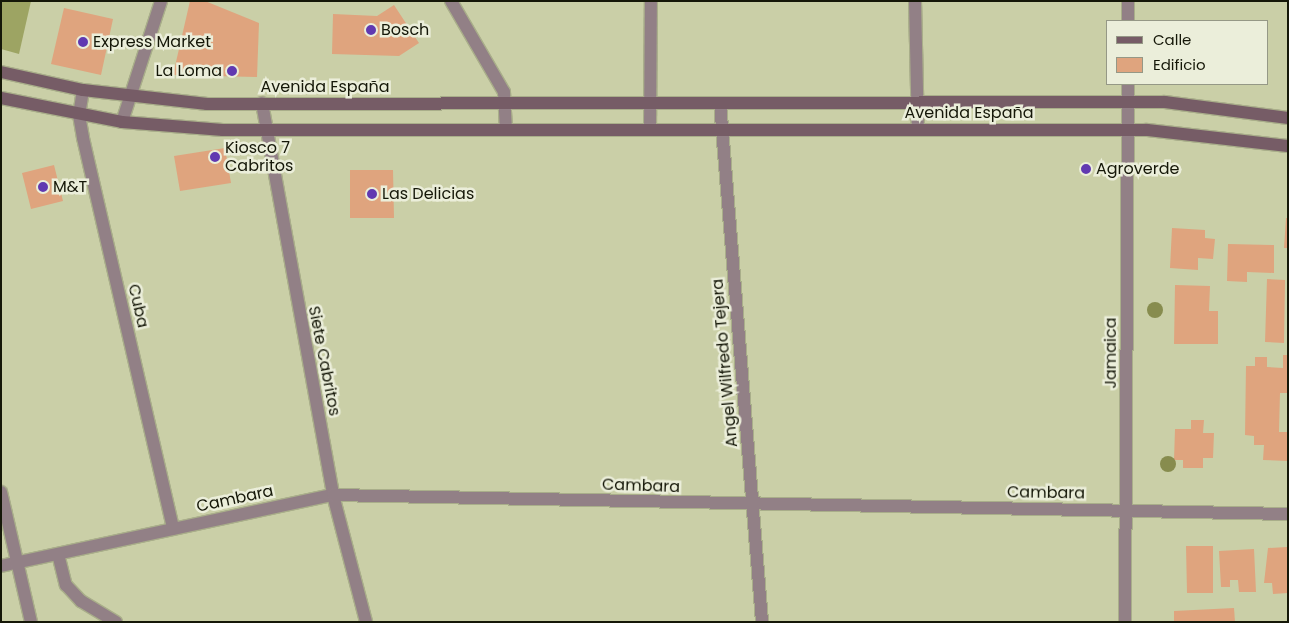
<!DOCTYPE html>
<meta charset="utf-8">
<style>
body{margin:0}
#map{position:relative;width:1289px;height:623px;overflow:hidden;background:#cacfa7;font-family:Poppins,sans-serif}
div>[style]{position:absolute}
.forest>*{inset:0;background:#9da463}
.building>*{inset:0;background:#dfa47e}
.roads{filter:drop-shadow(1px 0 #a9ae8a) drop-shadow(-1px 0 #a9ae8a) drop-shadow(0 1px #a9ae8a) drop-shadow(0 -1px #a9ae8a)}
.minor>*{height:12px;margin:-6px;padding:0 6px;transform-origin:6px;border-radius:6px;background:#928086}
.tertiary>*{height:12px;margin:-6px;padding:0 6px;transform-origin:6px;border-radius:6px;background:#928086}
.secondary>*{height:12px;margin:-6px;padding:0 6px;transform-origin:6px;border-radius:6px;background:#765c66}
.trees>*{width:16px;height:16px;margin:-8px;border-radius:50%;background:#878c4e}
.dots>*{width:14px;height:14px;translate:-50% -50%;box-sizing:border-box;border:2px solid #ebeeda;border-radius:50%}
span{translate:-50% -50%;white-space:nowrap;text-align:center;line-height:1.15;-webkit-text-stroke:5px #ebeeda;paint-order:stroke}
.poi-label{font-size:16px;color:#151708}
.left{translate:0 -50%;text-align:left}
.right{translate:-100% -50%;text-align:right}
.street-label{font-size:16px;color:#151708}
.frame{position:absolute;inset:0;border:2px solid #151708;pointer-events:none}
.legend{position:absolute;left:1106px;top:20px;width:162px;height:65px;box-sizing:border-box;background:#ebeeda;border:1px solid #959886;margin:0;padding:6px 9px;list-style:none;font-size:15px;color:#151708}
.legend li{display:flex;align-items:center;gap:10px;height:25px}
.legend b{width:25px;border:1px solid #959886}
</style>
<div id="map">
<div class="forest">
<div style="clip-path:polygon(1px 1px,31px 1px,19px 54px,1px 49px)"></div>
</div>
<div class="building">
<div style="clip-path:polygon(190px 1px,205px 1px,259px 23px,257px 77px,173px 75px)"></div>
<div style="clip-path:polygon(394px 5px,419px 43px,399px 56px,332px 54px,333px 14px,377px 16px)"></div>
<div style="clip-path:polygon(64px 8px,113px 19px,101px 75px,51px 64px)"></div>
<div style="clip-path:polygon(225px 148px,231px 183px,180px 191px,174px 156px)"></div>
<div style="clip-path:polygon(54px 165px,63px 201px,31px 209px,22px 173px)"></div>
<div style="clip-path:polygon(350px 170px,393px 170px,394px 218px,350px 218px)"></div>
<div style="clip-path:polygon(1286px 218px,1288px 218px,1288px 248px,1284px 248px)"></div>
<div style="clip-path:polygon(1172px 228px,1205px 230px,1205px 238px,1215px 239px,1213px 259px,1198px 258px,1198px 270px,1170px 268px)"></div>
<div style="clip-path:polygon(1228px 244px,1274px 245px,1274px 273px,1247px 272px,1247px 282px,1227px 281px)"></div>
<div style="clip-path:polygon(1267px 279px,1285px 280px,1284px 343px,1265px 342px)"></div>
<div style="clip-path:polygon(1175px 285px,1210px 286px,1209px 311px,1218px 311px,1218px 344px,1174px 344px)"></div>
<div style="clip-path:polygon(1283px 355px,1288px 355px,1288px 393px,1280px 393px,1279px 432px,1288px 432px,1288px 461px,1263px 460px,1264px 445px,1254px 445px,1254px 436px,1245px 435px,1246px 366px,1255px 366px,1255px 357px,1267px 357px,1267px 367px,1283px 368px)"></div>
<div style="clip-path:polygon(1191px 420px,1204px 420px,1203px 433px,1214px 433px,1213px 458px,1203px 458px,1203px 468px,1183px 468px,1183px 460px,1174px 460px,1175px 429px,1191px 429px)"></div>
<div style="clip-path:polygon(1186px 546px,1213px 546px,1213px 593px,1187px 593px)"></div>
<div style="clip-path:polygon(1287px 547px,1288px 593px,1273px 594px,1272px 583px,1264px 583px,1268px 548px)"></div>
<div style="clip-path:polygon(1254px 549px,1256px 592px,1239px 592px,1238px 580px,1230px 580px,1230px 587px,1221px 587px,1219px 551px)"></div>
<div style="clip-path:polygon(1234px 608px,1235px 622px,1174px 622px,1174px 611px)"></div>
</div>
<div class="roads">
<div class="minor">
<div style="left:915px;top:1px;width:129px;rotate:88.7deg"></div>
<div style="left:1128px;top:21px;width:20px;rotate:-90deg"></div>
<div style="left:83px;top:90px;width:25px;rotate:99deg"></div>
<div style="left:79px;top:115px;width:23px;rotate:80deg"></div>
<div style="left:83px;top:138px;width:401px;rotate:77deg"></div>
<div style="left:262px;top:103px;width:398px;rotate:79.7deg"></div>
<div style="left:333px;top:495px;width:131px;rotate:75.4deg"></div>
<div style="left:720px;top:103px;width:521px;rotate:85.37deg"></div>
<div style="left:122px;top:122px;width:127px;rotate:-72.1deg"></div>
<div style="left:650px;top:130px;width:129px;rotate:-89.6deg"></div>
<div style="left:58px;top:554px;width:32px;rotate:76deg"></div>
<div style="left:66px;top:585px;width:22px;rotate:47deg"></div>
<div style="left:81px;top:601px;width:41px;rotate:31deg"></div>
<div style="left:1px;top:566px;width:340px;rotate:-12.1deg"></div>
<div style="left:333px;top:495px;width:955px;rotate:1.14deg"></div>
<div style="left:1125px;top:622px;width:538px;rotate:-89.68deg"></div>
</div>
<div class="tertiary">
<div style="left:451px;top:1px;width:105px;rotate:59.8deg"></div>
<div style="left:504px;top:92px;width:35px;rotate:87deg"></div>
<div style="left:1px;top:492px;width:133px;rotate:77deg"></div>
</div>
<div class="secondary">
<div style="left:1px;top:72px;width:84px;rotate:12.4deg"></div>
<div style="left:83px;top:90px;width:125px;rotate:6.4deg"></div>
<div style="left:207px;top:104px;width:958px;rotate:-0.12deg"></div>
<div style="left:1165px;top:102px;width:124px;rotate:7.4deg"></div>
<div style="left:1px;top:98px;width:123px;rotate:11.2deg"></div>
<div style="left:122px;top:122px;width:101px;rotate:4.5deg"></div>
<div style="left:223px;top:130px;width:924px"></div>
<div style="left:1147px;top:130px;width:142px;rotate:6.5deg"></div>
</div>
</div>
<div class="trees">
<div style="left:1155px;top:310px"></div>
<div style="left:1168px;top:464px"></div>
</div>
<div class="dots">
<div style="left:371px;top:30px;background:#6139b1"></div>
<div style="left:83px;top:42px;background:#6139b1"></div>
<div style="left:232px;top:71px;background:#6139b1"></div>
<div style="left:215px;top:157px;background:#6139b1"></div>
<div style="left:1086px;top:169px;background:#6139b1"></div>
<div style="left:43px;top:187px;background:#6139b1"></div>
<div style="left:372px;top:194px;background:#6139b1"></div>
</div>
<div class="poi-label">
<span class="left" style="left:381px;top:30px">Bosch</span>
<span class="left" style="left:93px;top:42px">Express Market</span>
<span class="right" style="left:222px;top:71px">La Loma</span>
<span class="left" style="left:225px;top:157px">Kiosco 7<br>Cabritos</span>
<span class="left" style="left:1096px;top:169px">Agroverde</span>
<span class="left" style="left:53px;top:187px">M&amp;T</span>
<span class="left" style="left:382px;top:194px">Las Delicias</span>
</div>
<div class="street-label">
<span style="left:325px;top:87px">Avenida España</span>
<span style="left:969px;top:113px">Avenida España</span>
<span style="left:138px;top:306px;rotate:77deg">Cuba</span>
<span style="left:1111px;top:353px;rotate:-90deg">Jamaica</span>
<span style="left:324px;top:361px;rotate:79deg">Siete Cabritos</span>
<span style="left:725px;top:363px;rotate:-95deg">Angel Wilfredo Tejera</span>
<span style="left:641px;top:486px;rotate:2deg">Cambara</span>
<span style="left:1046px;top:493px;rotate:1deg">Cambara</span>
<span style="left:235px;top:499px;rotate:-12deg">Cambara</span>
</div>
<div class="frame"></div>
<ul class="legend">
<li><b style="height:6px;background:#765c66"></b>Calle</li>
<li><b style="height:14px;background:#dfa47e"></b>Edificio</li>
</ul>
</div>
